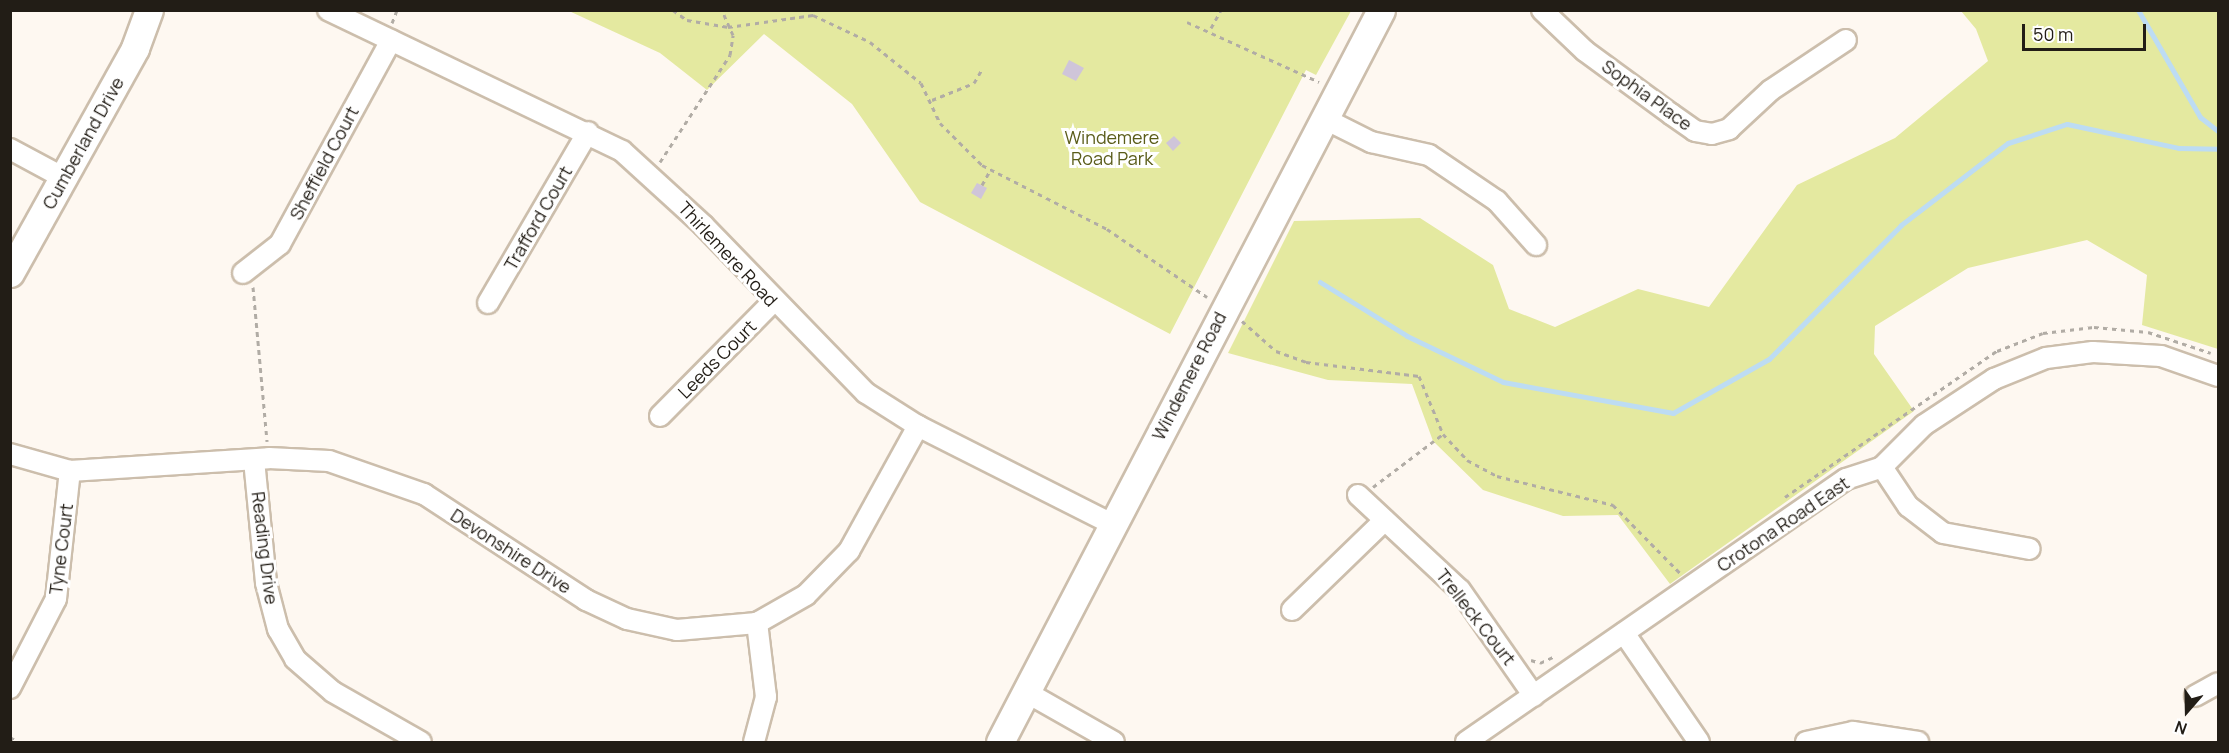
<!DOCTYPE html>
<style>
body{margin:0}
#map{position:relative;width:2229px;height:753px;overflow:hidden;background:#fef8f1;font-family:Manrope,sans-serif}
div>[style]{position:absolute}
.green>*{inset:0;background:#e4e9a0}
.stream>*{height:5px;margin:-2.5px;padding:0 2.5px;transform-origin:2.5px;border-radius:2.5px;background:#bddcf3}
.building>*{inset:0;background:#cfc5d9}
.path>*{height:3px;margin-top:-1.5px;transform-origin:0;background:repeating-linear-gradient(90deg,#b1aca5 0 4.5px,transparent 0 9px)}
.roads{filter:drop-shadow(2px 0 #ccbeac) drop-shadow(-2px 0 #ccbeac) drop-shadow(0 2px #ccbeac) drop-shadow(0 -2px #ccbeac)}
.street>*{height:20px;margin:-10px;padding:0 10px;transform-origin:10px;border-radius:10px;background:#fff}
.secondary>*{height:27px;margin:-13.5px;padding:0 13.5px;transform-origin:13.5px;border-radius:13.5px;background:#fff}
span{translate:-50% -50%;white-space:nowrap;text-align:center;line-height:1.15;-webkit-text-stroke:6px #fff;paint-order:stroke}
.street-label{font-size:18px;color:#221d16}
.park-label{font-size:18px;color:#5a5c19}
.frame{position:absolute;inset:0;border:12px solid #221d16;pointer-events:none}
.north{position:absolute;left:2157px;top:681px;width:60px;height:60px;-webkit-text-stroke:4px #fff;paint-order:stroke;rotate:200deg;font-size:16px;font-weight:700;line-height:24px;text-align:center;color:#221d16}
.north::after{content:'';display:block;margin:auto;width:21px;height:27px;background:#221d16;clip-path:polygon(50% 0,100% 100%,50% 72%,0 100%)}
.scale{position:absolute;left:2022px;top:24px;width:124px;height:27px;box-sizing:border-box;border:3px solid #221d16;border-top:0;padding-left:8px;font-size:18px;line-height:21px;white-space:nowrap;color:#221d16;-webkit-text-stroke:4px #fff;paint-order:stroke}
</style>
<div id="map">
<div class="green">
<div style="clip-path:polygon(569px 11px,1351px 11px,1316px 75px,1306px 70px,1170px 334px,920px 202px,852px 104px,764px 34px,707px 90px,660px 53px)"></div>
<div style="clip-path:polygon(1961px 11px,2218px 11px,2218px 349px,2142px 325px,2147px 275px,2087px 240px,1968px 268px,1875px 326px,1874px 354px,1914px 411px,1670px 584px,1618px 515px,1563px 516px,1483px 490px,1433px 441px,1412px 384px,1328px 380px,1228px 353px,1294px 221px,1420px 218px,1493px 265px,1509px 309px,1555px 327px,1638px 289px,1709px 307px,1797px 185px,1895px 138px,1988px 61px,1976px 29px)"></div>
</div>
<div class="stream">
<div style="left:2138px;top:10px;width:124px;rotate:59.9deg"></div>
<div style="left:2200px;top:117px;width:23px;rotate:38deg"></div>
<div style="left:1320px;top:282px;width:102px;rotate:31.8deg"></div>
<div style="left:1407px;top:336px;width:106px;rotate:25.6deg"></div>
<div style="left:1503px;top:382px;width:173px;rotate:10.3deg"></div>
<div style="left:1673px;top:413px;width:110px;rotate:-29.4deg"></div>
<div style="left:1769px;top:359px;width:188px;rotate:-45.4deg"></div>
<div style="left:1901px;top:225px;width:135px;rotate:-37.5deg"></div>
<div style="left:2008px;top:143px;width:62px;rotate:-17.9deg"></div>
<div style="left:2067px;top:124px;width:115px;rotate:12.1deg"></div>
<div style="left:2179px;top:148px;width:39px;rotate:1deg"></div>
</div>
<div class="building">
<div style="clip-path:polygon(1069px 60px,1084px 68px,1076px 81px,1062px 74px)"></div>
<div style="clip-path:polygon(1174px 136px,1181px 143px,1173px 151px,1166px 143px)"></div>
<div style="clip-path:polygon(977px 183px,987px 188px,981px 199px,971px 193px)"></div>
</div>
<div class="path">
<div style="left:673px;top:10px;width:17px;rotate:36deg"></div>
<div style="left:687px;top:20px;width:42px;rotate:9.7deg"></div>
<div style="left:728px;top:27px;width:86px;rotate:-8deg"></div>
<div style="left:813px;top:15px;width:63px;rotate:25.3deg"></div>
<div style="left:870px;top:42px;width:65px;rotate:38.8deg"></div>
<div style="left:921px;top:83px;width:44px;rotate:64.6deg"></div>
<div style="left:940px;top:123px;width:59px;rotate:45deg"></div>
<div style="left:982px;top:165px;width:140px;rotate:27.1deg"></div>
<div style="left:1107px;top:229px;width:121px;rotate:34.2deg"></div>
<div style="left:1187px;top:22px;width:145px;rotate:24.4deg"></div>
<div style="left:392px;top:23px;width:14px;rotate:-69deg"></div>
<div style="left:1211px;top:28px;width:21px;rotate:-61deg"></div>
<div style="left:932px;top:100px;width:45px;rotate:-22deg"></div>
<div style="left:974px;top:83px;width:14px;rotate:-60deg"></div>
<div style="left:660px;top:162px;width:128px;rotate:-56.8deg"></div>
<div style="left:730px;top:55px;width:20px;rotate:-81deg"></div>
<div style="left:733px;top:35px;width:27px;rotate:-114deg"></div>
<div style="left:982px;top:185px;width:18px;rotate:-61deg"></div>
<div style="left:253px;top:287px;width:155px;rotate:84.8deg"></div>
<div style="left:1242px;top:321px;width:45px;rotate:41.4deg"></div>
<div style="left:1276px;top:351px;width:32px;rotate:20deg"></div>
<div style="left:1306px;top:362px;width:114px;rotate:7.1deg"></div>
<div style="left:1419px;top:376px;width:63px;rotate:67.5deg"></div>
<div style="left:1443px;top:434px;width:35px;rotate:47deg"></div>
<div style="left:1467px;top:460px;width:34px;rotate:28deg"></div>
<div style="left:1497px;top:476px;width:120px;rotate:14deg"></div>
<div style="left:1613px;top:505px;width:95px;rotate:45.4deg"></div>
<div style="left:1373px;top:487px;width:88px;rotate:-37.1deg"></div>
<div style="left:1785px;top:497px;width:257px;rotate:-34.6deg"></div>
<div style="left:1997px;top:351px;width:49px;rotate:-21.4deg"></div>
<div style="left:2043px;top:333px;width:51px;rotate:-6.7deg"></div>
<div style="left:2094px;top:327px;width:54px;rotate:5.3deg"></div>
<div style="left:2148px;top:332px;width:66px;rotate:18.4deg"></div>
<div style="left:1531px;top:660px;width:9px;rotate:18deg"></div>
<div style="left:1540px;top:663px;width:17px;rotate:-25deg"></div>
<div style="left:10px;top:737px;width:9px;rotate:32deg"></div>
</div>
<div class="roads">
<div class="street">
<div style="left:328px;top:10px;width:326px;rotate:25.6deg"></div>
<div style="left:622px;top:151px;width:110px;rotate:42.4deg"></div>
<div style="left:703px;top:225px;width:234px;rotate:45.9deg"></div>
<div style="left:866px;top:393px;width:62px;rotate:32.4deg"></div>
<div style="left:918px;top:426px;width:217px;rotate:26.8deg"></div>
<div style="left:1542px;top:10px;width:59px;rotate:43.6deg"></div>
<div style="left:1585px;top:51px;width:107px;rotate:36.2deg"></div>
<div style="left:1671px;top:114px;width:29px;rotate:35deg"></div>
<div style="left:1695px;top:131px;width:17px;rotate:10deg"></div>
<div style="left:1712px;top:134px;width:18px;rotate:-16deg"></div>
<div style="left:1729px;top:129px;width:57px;rotate:-42.9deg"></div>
<div style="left:1771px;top:90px;width:90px;rotate:-33.7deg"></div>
<div style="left:1323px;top:118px;width:54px;rotate:26.6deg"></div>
<div style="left:1371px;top:142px;width:59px;rotate:12.6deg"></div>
<div style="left:1429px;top:155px;width:82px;rotate:34.1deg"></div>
<div style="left:1497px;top:201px;width:59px;rotate:48.4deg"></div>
<div style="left:10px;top:149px;width:61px;rotate:28.2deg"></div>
<div style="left:243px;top:273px;width:47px;rotate:-38.1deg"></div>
<div style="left:280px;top:244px;width:232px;rotate:-61.4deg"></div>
<div style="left:488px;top:303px;width:198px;rotate:-59.7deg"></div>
<div style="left:660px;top:416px;width:161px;rotate:-45.3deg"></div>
<div style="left:10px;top:454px;width:62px;rotate:15.8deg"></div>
<div style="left:70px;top:471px;width:199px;rotate:-3.7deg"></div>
<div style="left:269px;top:458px;width:60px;rotate:2.9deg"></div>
<div style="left:329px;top:461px;width:101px;rotate:19.2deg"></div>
<div style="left:424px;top:494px;width:194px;rotate:33.2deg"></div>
<div style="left:586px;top:600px;width:45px;rotate:24.9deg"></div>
<div style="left:627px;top:619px;width:51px;rotate:12.4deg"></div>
<div style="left:677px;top:630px;width:80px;rotate:-5deg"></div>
<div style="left:757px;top:623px;width:56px;rotate:-29.7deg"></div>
<div style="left:806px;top:595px;width:62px;rotate:-45.7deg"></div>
<div style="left:849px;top:551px;width:143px;rotate:-61.1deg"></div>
<div style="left:254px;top:460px;width:124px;rotate:84.4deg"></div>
<div style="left:266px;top:583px;width:48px;rotate:75.4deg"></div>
<div style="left:278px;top:629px;width:34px;rotate:60deg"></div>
<div style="left:295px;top:659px;width:50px;rotate:41deg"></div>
<div style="left:333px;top:692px;width:101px;rotate:29.6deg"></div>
<div style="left:1882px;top:467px;width:47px;rotate:56.3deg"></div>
<div style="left:1908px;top:506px;width:44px;rotate:37.6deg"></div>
<div style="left:1943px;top:533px;width:88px;rotate:10.4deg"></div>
<div style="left:1358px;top:495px;width:139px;rotate:43deg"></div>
<div style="left:1460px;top:590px;width:129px;rotate:55.1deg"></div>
<div style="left:1292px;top:610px;width:129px;rotate:-44.1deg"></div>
<div style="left:1624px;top:633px;width:132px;rotate:55.5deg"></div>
<div style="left:10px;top:688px;width:100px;rotate:-62.7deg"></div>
<div style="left:56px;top:599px;width:129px;rotate:-83.8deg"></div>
<div style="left:1026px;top:692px;width:101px;rotate:29.6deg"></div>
<div style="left:2195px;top:696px;width:26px;rotate:-29deg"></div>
<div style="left:754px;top:742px;width:47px;rotate:-75.1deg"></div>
<div style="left:766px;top:697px;width:75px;rotate:-96.9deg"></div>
<div style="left:1466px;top:742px;width:462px;rotate:-34.7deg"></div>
<div style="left:1846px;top:479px;width:38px;rotate:-18deg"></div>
<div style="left:1882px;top:467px;width:59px;rotate:-45deg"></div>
<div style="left:1924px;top:425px;width:84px;rotate:-33.3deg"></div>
<div style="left:1994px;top:379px;width:56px;rotate:-22deg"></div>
<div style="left:2046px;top:358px;width:47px;rotate:-7.3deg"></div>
<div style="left:2093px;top:352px;width:68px;rotate:3.4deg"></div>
<div style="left:2161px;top:356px;width:60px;rotate:19.3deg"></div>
<div style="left:1806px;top:742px;width:48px;rotate:-12deg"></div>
<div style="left:1853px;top:732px;width:66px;rotate:8.7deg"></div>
</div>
<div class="secondary">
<div style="left:10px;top:273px;width:257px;rotate:-60.9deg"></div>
<div style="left:135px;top:48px;width:40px;rotate:-69.8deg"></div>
<div style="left:1000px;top:742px;width:825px;rotate:-62.5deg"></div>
</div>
</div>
<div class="street-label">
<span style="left:1647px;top:95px;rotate:36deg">Sophia Place</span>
<span style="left:83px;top:143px;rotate:-61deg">Cumberland Drive</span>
<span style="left:324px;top:163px;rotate:-62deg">Sheffield Court</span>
<span style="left:538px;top:218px;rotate:-60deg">Trafford Court</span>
<span style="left:728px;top:254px;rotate:47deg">Thirlemere Road</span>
<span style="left:717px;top:359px;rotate:-45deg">Leeds Court</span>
<span style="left:1189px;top:376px;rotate:-63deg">Windemere Road</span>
<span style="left:1783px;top:524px;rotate:-34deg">Crotona Road East</span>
<span style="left:265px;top:548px;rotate:83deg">Reading Drive</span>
<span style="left:61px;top:549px;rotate:-83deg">Tyne Court</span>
<span style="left:511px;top:551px;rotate:33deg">Devonshire Drive</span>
<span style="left:1476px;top:617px;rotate:52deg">Trelleck Court</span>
</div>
<div class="park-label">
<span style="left:1112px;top:148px">Windemere<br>Road Park</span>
</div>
<div class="frame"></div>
<div class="north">N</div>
<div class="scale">50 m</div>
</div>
